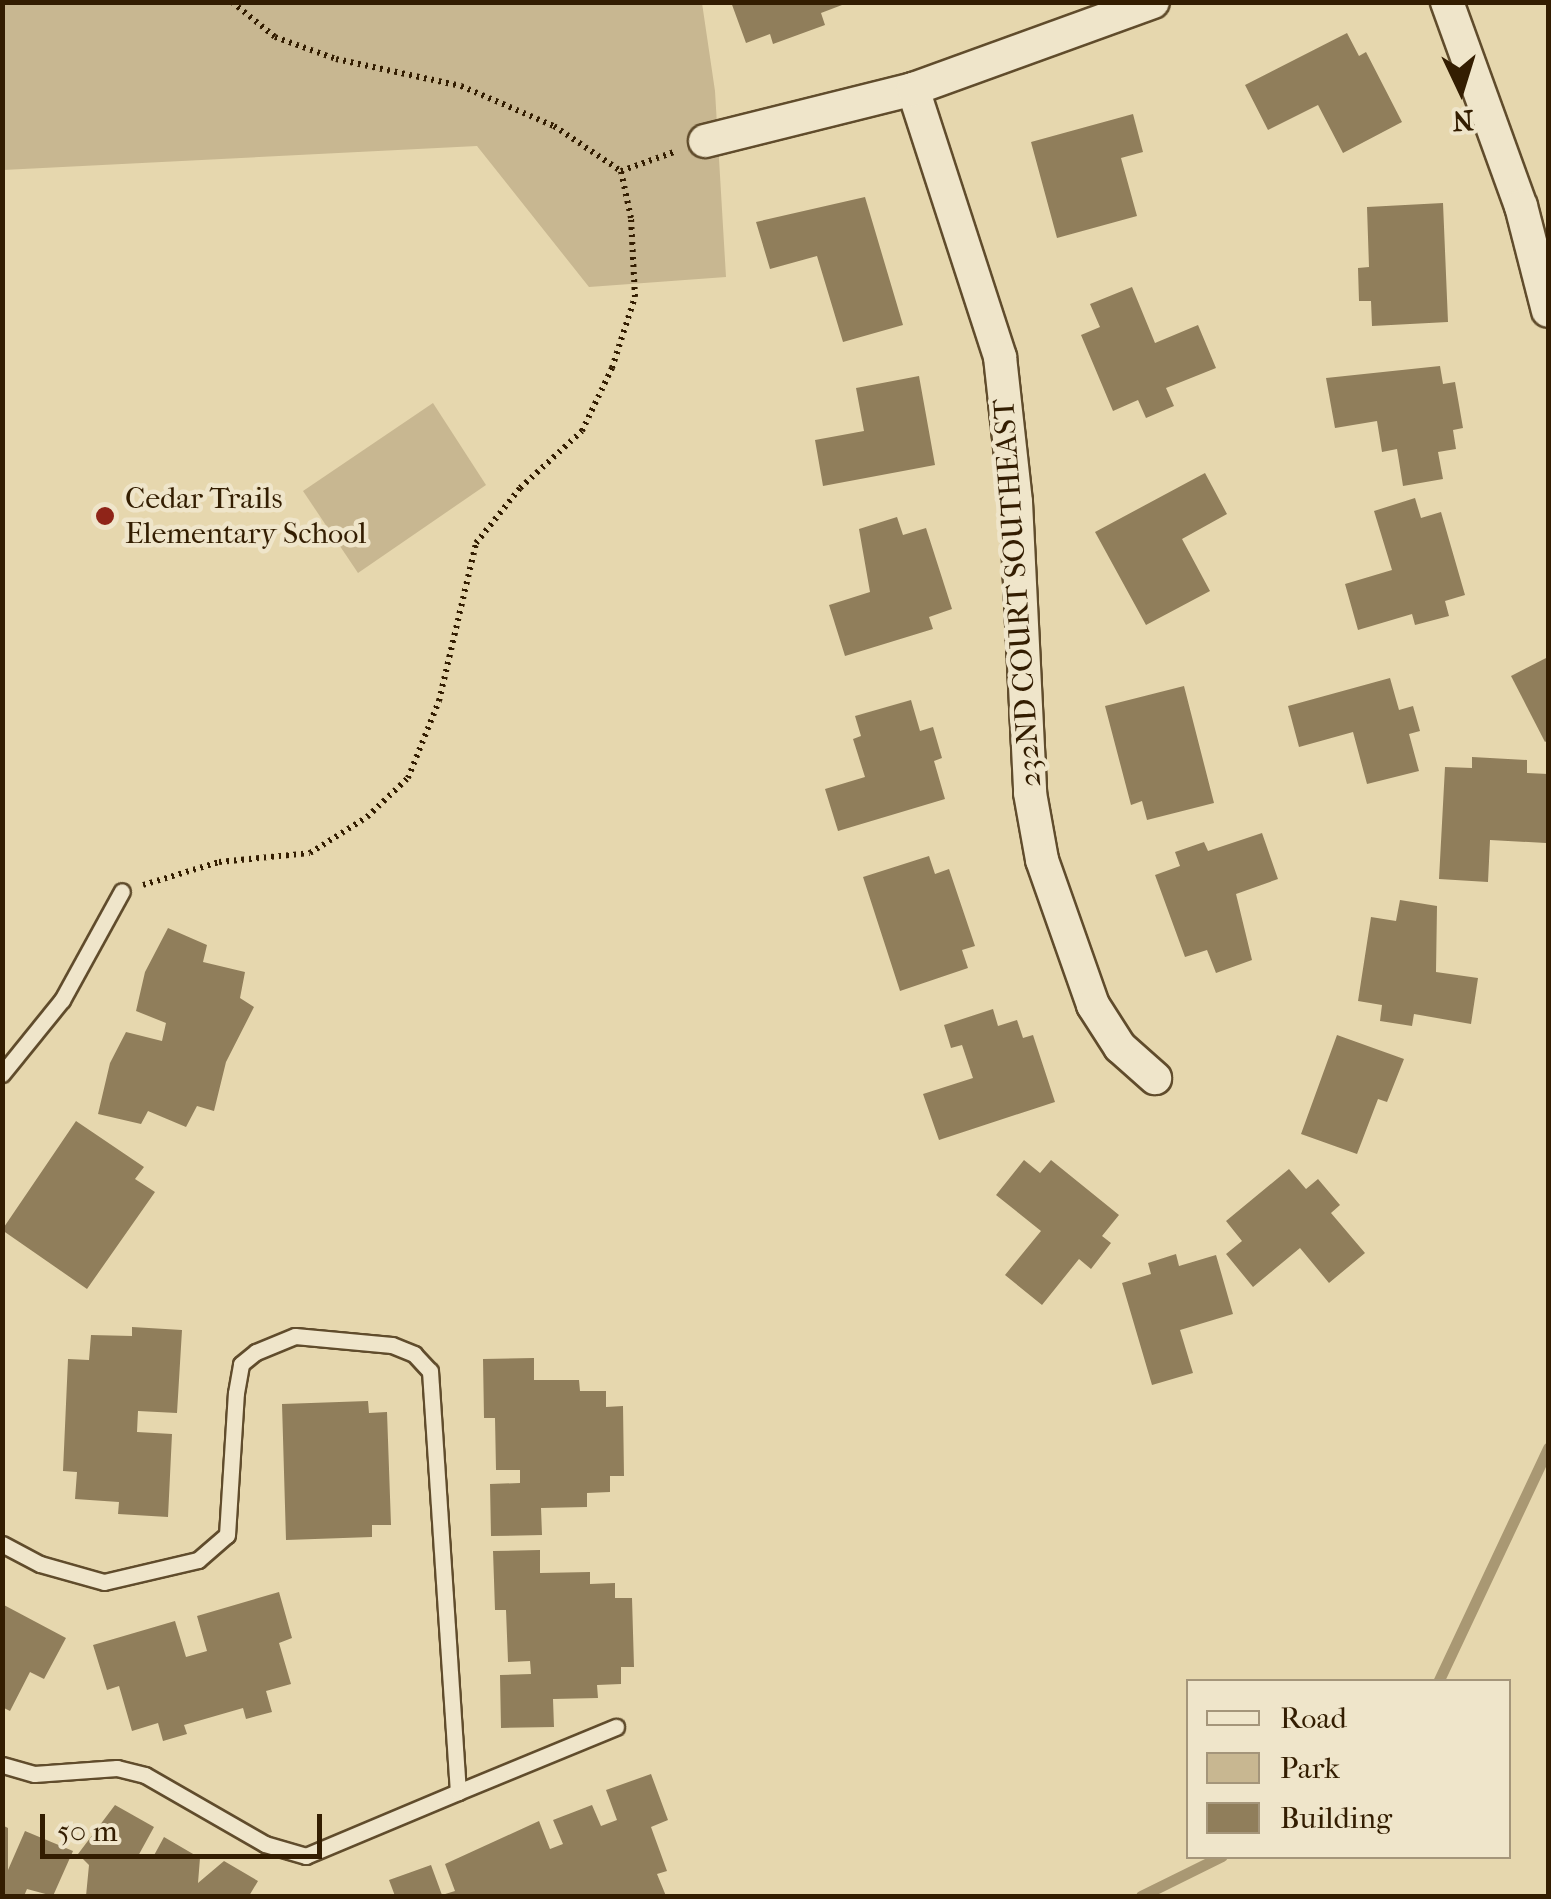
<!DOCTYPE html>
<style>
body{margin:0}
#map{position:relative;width:1551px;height:1899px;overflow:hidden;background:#e6d7ae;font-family:"IM FELL French Canon",serif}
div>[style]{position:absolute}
.green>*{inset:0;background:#c8b791}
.stream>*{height:11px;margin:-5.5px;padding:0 5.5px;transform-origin:5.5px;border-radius:5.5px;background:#a99873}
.building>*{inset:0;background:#907e5b}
.path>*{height:6px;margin-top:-3px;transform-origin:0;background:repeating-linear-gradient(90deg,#331d01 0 2.5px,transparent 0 7.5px)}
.roads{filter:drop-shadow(2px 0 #604c2c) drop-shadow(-2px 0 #604c2c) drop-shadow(0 2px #604c2c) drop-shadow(0 -2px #604c2c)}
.service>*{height:15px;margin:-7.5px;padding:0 7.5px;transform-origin:7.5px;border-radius:7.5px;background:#efe5ca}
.minor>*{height:32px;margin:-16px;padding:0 16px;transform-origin:16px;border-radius:16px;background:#efe5ca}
.dots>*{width:28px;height:28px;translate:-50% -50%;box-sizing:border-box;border:5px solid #efe5ca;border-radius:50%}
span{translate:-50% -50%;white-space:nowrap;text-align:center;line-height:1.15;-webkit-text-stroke:9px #efe5ca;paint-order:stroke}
.poi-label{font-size:30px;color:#331d01}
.left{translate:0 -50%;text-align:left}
.street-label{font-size:30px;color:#331d01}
.frame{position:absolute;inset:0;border:5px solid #331d01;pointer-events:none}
.legend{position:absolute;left:1186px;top:1679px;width:325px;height:180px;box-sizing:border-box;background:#efe5ca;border:2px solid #a4957a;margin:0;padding:12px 18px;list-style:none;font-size:30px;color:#331d01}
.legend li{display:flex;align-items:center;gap:20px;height:50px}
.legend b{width:50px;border:2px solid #a4957a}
.north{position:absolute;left:1411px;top:40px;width:100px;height:100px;-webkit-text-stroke:8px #efe5ca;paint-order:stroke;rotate:176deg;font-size:28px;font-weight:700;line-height:40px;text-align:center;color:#331d01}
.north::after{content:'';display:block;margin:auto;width:35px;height:45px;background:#331d01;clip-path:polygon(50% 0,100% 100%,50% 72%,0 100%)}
.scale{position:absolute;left:40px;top:1814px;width:282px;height:45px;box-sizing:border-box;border:5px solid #331d01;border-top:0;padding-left:12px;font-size:30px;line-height:35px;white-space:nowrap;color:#331d01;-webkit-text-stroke:8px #efe5ca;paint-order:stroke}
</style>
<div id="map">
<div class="green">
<div style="clip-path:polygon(3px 3px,702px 3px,715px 91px,726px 277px,589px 287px,477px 146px,3px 170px)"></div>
<div style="clip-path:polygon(433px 403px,486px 485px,358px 573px,303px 491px)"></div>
</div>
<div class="stream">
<div style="left:1438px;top:1682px;width:259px;rotate:-64.8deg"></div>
<div style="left:1141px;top:1896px;width:90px;rotate:-26.3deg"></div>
</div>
<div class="building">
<div style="clip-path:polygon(731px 2px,841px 2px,842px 5px,821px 13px,825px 25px,773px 44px,770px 34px,746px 43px)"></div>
<div style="clip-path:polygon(1347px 33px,1359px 56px,1366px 52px,1402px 122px,1343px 153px,1318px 105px,1268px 130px,1245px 85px)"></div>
<div style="clip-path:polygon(1133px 114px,1143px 152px,1121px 158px,1137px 216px,1057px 238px,1031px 142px)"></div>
<div style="clip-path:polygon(865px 197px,903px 325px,843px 342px,817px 256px,770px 269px,756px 222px)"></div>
<div style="clip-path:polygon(1443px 203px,1448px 322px,1372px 326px,1371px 301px,1359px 301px,1358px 268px,1369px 267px,1367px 207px)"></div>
<div style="clip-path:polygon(1132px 287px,1155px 343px,1198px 325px,1216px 368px,1166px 388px,1174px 406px,1146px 418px,1138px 400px,1113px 411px,1081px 335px,1100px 327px,1090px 304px)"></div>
<div style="clip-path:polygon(1440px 366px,1443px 384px,1455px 382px,1463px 428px,1453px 430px,1456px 449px,1438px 452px,1443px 479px,1403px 486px,1397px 449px,1382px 452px,1377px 421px,1335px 428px,1326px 378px)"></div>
<div style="clip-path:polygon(919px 376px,935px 465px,823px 486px,815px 440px,864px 431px,856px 388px)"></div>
<div style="clip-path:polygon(1205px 473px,1227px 514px,1182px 539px,1210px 591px,1146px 625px,1095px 532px)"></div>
<div style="clip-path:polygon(1415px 498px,1421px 518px,1441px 512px,1465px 595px,1445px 601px,1449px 616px,1415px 625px,1412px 614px,1358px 630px,1345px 584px,1392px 570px,1374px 511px)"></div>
<div style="clip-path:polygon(897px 517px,903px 535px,926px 528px,952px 609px,929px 617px,933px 629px,845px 656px,829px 605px,870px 592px,859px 529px)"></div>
<div style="clip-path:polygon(1548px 657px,1548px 740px,1545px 742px,1511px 676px)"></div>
<div style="clip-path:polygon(1390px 678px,1399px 710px,1413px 706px,1420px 731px,1409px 734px,1419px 771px,1367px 784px,1353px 732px,1299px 747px,1288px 706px)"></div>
<div style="clip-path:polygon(1184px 686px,1214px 803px,1147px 820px,1142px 801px,1131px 805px,1105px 706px)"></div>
<div style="clip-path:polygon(911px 700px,920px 731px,933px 727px,942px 758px,934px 761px,945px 799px,838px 831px,825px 789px,865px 777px,853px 739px,861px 736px,855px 716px)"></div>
<div style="clip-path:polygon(1472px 757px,1527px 760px,1527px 773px,1548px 774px,1546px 843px,1490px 840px,1488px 882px,1439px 879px,1445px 767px,1472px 768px)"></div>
<div style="clip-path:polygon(1262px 833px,1278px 879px,1236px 894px,1252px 960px,1216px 973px,1207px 950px,1185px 957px,1155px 875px,1180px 866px,1175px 852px,1204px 842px,1208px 851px)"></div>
<div style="clip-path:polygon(929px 856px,935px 874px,949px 869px,975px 946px,962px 950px,968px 968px,900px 991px,863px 877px)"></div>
<div style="clip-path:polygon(1400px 900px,1437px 906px,1436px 972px,1478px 978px,1471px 1024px,1414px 1014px,1412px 1026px,1380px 1021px,1382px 1005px,1358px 1001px,1371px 917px,1396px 921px)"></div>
<div style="clip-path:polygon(168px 928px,207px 945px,203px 962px,245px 972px,240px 998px,254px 1007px,226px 1062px,214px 1111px,197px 1106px,186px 1127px,148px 1111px,141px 1124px,98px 1114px,110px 1063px,126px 1032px,162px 1041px,166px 1023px,136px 1011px,145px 972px)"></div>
<div style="clip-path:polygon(993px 1009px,998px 1026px,1017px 1020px,1023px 1038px,1033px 1035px,1055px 1102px,939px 1140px,923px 1094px,973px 1078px,962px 1045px,951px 1048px,944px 1025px)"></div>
<div style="clip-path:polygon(1337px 1035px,1404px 1059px,1387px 1102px,1378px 1099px,1357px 1154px,1301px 1134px)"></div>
<div style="clip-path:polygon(76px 1121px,144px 1167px,135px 1179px,155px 1192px,87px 1289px,2px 1230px)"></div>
<div style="clip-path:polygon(1024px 1160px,1040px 1173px,1051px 1160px,1119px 1215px,1102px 1236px,1111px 1243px,1091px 1269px,1079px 1259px,1042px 1305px,1005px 1275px,1041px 1231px,996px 1195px)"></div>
<div style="clip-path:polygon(1289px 1169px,1306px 1189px,1318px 1179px,1340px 1205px,1331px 1213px,1365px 1253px,1329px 1283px,1300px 1248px,1253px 1287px,1226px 1254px,1242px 1241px,1226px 1221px)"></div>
<div style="clip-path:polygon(1176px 1254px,1179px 1266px,1216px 1255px,1233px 1314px,1180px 1330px,1193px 1373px,1152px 1385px,1122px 1283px,1151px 1274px,1148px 1263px)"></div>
<div style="clip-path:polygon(132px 1327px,182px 1330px,177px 1413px,138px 1411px,137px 1432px,172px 1434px,168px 1517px,118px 1514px,119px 1502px,75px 1499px,77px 1472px,63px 1471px,68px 1359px,89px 1360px,91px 1335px,132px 1336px)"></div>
<div style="clip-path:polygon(534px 1358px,534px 1380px,579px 1380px,580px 1391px,606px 1391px,606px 1407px,623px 1406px,624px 1476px,610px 1476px,610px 1492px,587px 1493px,587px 1507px,541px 1508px,542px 1535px,491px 1536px,490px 1484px,520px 1483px,520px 1470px,496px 1470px,495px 1418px,484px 1418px,483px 1359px)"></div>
<div style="clip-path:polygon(368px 1401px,369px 1413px,387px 1412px,391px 1525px,372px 1525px,372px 1537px,286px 1540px,282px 1404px)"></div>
<div style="clip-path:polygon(540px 1550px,540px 1573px,590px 1572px,590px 1584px,615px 1583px,615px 1598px,632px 1598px,634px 1667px,621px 1667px,621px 1684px,597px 1685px,598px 1698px,553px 1699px,554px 1727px,501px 1728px,500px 1675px,531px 1674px,530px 1661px,508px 1662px,506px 1610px,495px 1610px,493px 1551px)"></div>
<div style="clip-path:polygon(279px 1592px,292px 1638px,279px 1643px,291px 1684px,266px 1691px,272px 1712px,246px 1719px,243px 1708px,184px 1725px,187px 1734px,163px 1741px,158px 1723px,132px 1731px,119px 1686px,107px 1690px,93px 1645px,175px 1621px,186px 1657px,207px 1651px,197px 1616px)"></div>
<div style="clip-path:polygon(2px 1604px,66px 1638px,44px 1679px,30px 1672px,10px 1711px,2px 1707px)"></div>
<div style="clip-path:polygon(651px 1774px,668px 1820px,651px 1827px,667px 1871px,657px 1874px,666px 1896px,395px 1896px,389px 1880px,431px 1865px,442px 1895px,455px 1891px,445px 1864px,539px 1821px,550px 1849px,563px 1844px,553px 1820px,592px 1805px,601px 1826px,617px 1820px,606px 1790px)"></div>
<div style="clip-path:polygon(115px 1805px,154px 1827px,137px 1858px,152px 1859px,164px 1837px,200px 1858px,198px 1883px,224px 1861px,258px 1881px,249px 1896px,86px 1896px,89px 1865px,78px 1854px)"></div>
<div style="clip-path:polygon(2px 1825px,8px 1828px,8px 1870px,25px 1831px,73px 1851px,53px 1896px,27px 1889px,24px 1896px,2px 1896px)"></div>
</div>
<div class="path">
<div style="left:232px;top:2px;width:55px;rotate:39.1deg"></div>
<div style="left:275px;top:37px;width:65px;rotate:19.8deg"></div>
<div style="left:336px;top:59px;width:128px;rotate:12.2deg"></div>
<div style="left:461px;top:86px;width:101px;rotate:23.3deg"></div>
<div style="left:554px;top:126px;width:81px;rotate:33.9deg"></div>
<div style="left:143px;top:885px;width:79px;rotate:-16.8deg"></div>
<div style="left:219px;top:862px;width:91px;rotate:-5.6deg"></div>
<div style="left:310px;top:853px;width:67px;rotate:-32.3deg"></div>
<div style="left:367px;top:817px;width:57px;rotate:-43.6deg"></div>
<div style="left:408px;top:778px;width:83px;rotate:-68.1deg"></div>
<div style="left:439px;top:701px;width:162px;rotate:-76.8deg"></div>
<div style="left:476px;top:543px;width:70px;rotate:-51.3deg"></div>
<div style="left:520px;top:488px;width:84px;rotate:-42.6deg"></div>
<div style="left:582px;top:431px;width:70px;rotate:-64.5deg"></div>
<div style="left:612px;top:368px;width:75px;rotate:-72.1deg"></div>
<div style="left:635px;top:297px;width:79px;rotate:-92.9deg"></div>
<div style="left:631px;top:218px;width:48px;rotate:-102deg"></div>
<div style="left:621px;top:171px;width:56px;rotate:-19.7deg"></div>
</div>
<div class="roads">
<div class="service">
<div style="left:2px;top:1074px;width:95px;rotate:-51deg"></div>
<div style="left:62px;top:1000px;width:124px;rotate:-61.2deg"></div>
<div style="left:2px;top:1544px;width:43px;rotate:27.8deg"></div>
<div style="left:40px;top:1564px;width:66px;rotate:15.7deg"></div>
<div style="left:104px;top:1582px;width:97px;rotate:-13.2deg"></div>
<div style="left:198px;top:1560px;width:38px;rotate:-41deg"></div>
<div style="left:227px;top:1535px;width:142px;rotate:-86.4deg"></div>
<div style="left:236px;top:1393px;width:29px;rotate:-80deg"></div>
<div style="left:241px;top:1364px;width:19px;rotate:-39deg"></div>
<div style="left:256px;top:1352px;width:42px;rotate:-22.3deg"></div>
<div style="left:295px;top:1336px;width:97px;rotate:5.3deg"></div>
<div style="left:392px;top:1345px;width:24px;rotate:22deg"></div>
<div style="left:414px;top:1354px;width:23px;rotate:47deg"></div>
<div style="left:430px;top:1371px;width:422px;rotate:86.2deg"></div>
<div style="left:458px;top:1792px;width:165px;rotate:157.2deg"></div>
<div style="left:306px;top:1856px;width:43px;rotate:-163.7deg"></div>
<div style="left:265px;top:1844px;width:138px;rotate:-150.1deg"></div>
<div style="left:145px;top:1775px;width:29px;rotate:-166deg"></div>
<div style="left:117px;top:1768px;width:83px;rotate:175.9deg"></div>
<div style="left:34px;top:1774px;width:33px;rotate:-164deg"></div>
<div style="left:458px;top:1792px;width:171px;rotate:-22.4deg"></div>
</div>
<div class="minor">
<div style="left:1447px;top:2px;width:217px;rotate:70.1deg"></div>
<div style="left:1521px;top:206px;width:108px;rotate:75.6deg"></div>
<div style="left:913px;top:89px;width:282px;rotate:72deg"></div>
<div style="left:1000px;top:357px;width:146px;rotate:83.7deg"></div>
<div style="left:1016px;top:502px;width:291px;rotate:87.2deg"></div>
<div style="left:1030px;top:793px;width:68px;rotate:79.8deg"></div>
<div style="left:1042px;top:860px;width:154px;rotate:70.6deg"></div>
<div style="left:1093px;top:1005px;width:50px;rotate:57.3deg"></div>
<div style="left:1120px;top:1047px;width:47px;rotate:41.5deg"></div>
<div style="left:705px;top:141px;width:214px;rotate:-14deg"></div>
<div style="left:913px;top:89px;width:255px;rotate:-19.9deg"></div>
</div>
</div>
<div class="dots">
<div style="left:105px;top:516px;background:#8f2418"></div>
</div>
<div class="poi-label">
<span class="left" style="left:125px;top:516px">Cedar Trails<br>Elementary School</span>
</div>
<div class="street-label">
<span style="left:1018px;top:593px;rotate:-94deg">232ND COURT SOUTHEAST</span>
</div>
<div class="frame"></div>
<ul class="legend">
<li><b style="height:12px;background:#efe5ca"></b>Road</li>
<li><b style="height:28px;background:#c8b791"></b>Park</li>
<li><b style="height:28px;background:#907e5b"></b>Building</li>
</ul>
<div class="north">N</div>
<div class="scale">50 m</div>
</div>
